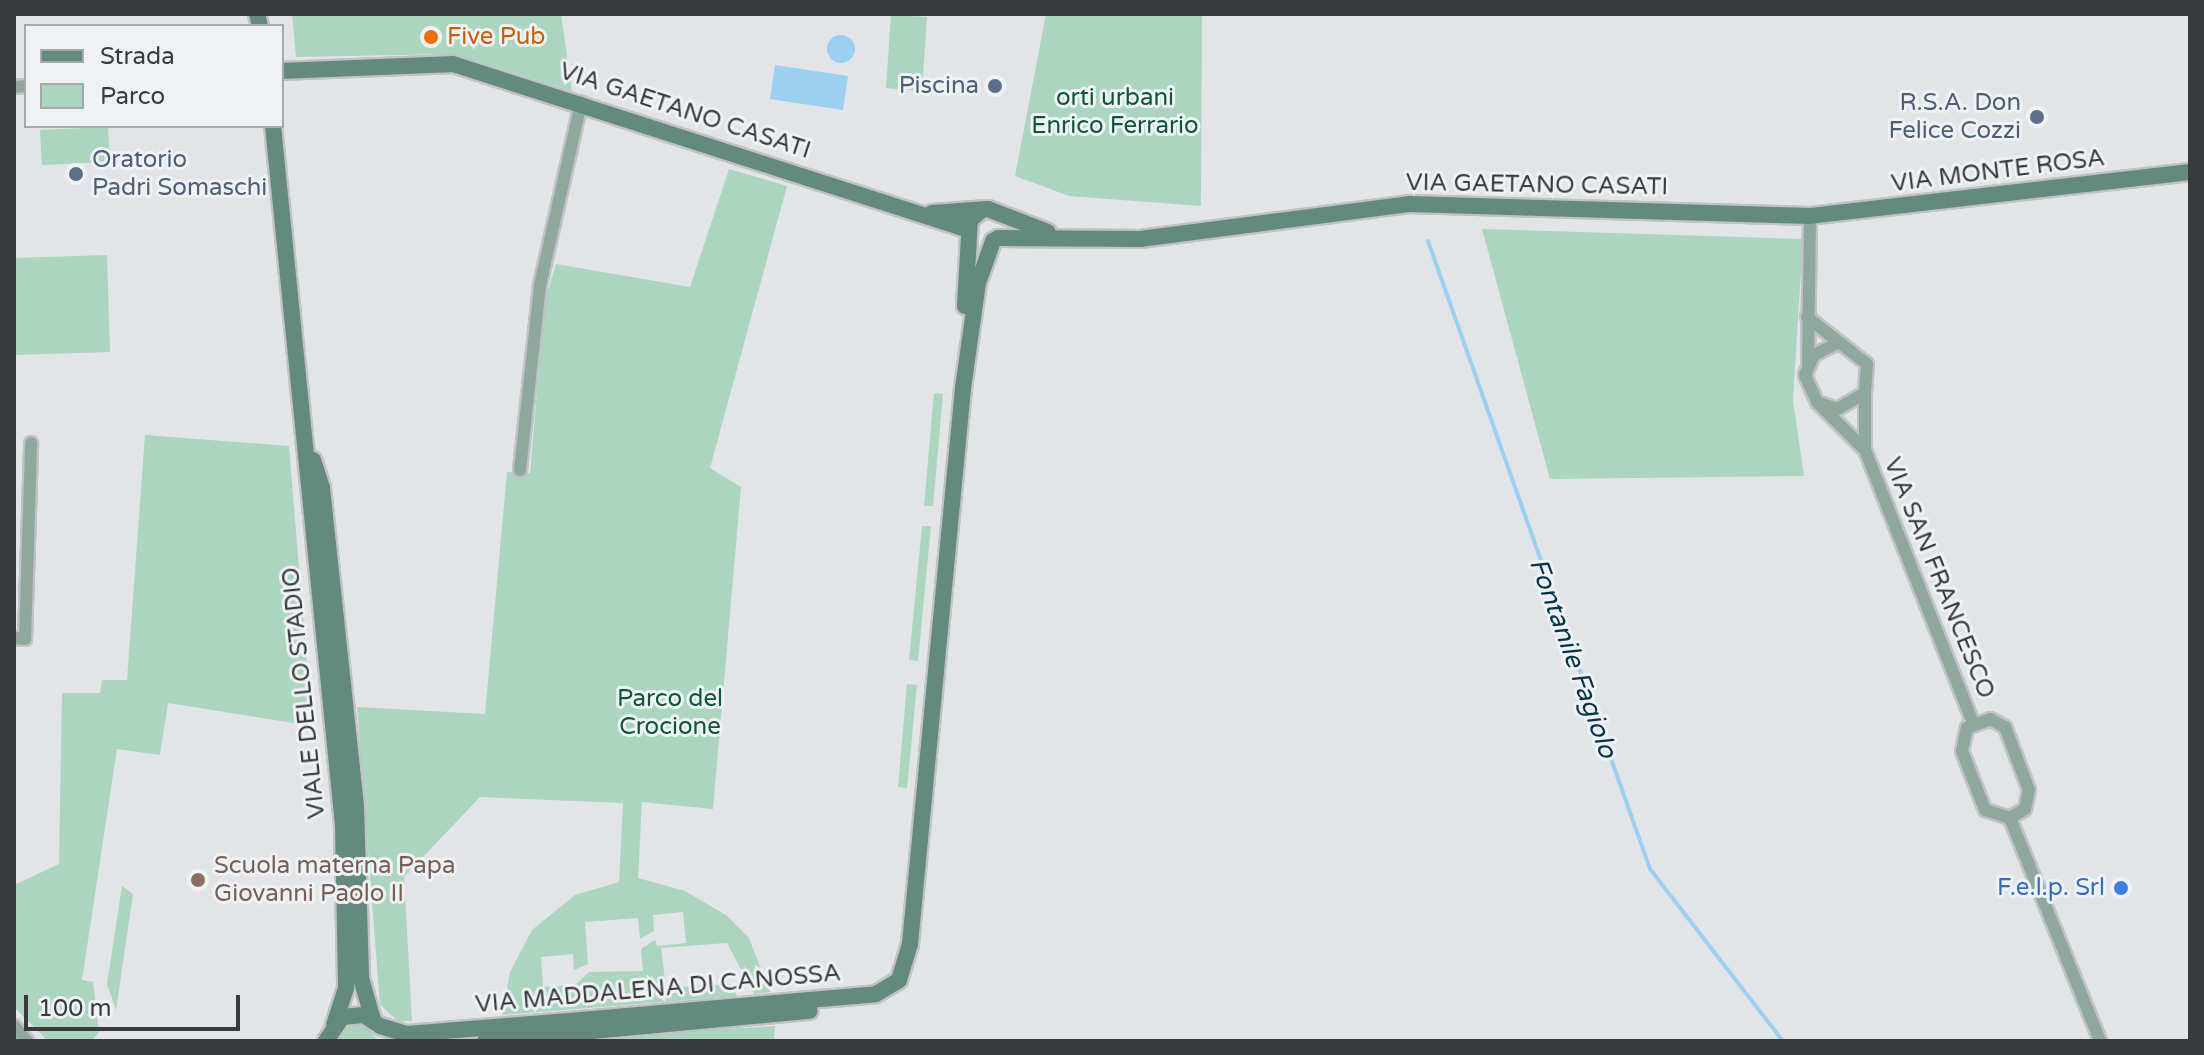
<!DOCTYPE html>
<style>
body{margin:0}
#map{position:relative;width:2204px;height:1055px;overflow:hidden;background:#e2e4e8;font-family:"Varela Round",sans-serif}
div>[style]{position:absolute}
.green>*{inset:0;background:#acd5bf}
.water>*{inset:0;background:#9cd0f1}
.round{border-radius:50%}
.stream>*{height:4px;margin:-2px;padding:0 2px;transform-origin:2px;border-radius:2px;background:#9cd0f1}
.roads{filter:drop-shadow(2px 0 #c0c2c5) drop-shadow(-2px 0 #c0c2c5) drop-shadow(0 2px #c0c2c5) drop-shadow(0 -2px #c0c2c5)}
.street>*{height:12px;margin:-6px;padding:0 6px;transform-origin:6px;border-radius:6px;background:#8ea89e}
.secondary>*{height:16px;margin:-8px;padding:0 8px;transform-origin:8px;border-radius:8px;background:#638a7c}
.dots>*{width:22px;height:22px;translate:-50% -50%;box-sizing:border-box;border:4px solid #eff2f5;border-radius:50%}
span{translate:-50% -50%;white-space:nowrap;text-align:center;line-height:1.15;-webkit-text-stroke:6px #eff2f5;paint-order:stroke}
.food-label{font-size:24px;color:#c56008}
.left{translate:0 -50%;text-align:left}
.service-label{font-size:24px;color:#4e5e75}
.right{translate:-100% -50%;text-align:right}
.park-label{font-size:24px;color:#0f553a}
.street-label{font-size:24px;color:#393a3b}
.education-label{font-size:24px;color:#785e54}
.shop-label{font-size:24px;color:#366cbe}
.water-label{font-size:26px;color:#08344a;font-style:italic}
.frame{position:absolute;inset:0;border:16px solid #393a3b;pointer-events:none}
.legend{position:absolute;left:24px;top:24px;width:260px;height:104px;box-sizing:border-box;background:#eff2f5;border:2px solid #a6a8ab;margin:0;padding:10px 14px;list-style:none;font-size:24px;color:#393a3b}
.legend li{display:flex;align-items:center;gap:16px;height:40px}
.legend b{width:40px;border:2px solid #a6a8ab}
.scale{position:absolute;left:24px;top:995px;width:216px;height:36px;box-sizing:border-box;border:4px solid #393a3b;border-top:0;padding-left:10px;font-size:24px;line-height:28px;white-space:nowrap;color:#393a3b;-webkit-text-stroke:6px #eff2f5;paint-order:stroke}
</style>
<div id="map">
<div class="green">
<div style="clip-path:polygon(292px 14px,561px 14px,572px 91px,455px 54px,296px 57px)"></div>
<div style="clip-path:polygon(1046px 14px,1202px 14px,1201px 206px,1069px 196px,1015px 176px)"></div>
<div style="clip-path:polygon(891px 15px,927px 17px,922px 91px,886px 88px)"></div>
<div style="clip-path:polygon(108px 127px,110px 162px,42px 165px,40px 130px)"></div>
<div style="clip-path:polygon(evenodd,729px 169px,787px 186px,710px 468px,741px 487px,713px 809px,642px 802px,638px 878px,685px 891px,726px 915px,749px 938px,770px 992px,754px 994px,727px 943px,661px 948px,666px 988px,732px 984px,737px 996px,502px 1015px,510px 972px,532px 930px,575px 895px,619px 882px,623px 803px,480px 797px,404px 877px,412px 1021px,398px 1021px,380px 1005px,357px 707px,485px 714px,507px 472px,530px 473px,545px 300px,556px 264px,690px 287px,729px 169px,683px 912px,686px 943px,657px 946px,655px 940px,641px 949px,643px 971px,589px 972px,575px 985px,543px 987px,541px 957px,573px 954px,574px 970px,588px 964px,585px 922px,638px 918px,640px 939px,654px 931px,653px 915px,683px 912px)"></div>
<div style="clip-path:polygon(1482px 229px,1803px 239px,1793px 400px,1804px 476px,1550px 479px)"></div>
<div style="clip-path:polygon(107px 255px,110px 352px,14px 355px,14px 258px)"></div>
<div style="clip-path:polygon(934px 393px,943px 394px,933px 506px,924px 506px)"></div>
<div style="clip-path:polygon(145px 435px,289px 446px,312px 726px,168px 703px,160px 755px,117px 749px,82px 980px,93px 982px,99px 1032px,92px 1041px,48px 1041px,14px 1007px,14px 885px,59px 864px,62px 693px,100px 693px,102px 680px,127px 680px)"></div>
<div style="clip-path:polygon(922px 526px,931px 526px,918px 661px,909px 660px)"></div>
<div style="clip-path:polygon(907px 684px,917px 685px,907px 788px,898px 787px)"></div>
<div style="clip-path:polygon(122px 886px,133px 894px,116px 1010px,107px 984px)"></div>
<div style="clip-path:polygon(357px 1018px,379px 1041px,333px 1041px,337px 1028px)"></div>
<div style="clip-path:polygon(775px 1026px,774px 1041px,617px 1041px,621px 1035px)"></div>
</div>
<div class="water">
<div class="round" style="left:827px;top:35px;width:28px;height:28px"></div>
<div style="clip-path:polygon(775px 65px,848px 76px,843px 110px,770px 99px)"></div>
</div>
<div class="stream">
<div style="left:1428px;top:241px;width:666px;rotate:70.53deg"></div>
<div style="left:1650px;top:869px;width:217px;rotate:52.3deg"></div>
</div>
<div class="roads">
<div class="street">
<div style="left:14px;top:87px;width:12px;rotate:-5deg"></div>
<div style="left:1807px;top:317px;width:76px;rotate:38.1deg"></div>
<div style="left:1867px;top:364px;width:29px;rotate:94deg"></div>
<div style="left:1865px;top:393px;width:32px;rotate:150deg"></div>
<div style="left:1837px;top:409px;width:21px;rotate:-161deg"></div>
<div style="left:1817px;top:402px;width:30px;rotate:-114deg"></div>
<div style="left:1805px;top:375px;width:22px;rotate:-66deg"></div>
<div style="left:1814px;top:355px;width:22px;rotate:-27deg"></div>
<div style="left:1808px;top:364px;width:148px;rotate:-89.2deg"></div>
<div style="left:1817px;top:402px;width:68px;rotate:45deg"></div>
<div style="left:1865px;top:450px;width:294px;rotate:68.4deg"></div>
<div style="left:1865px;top:450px;width:57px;rotate:-90deg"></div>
<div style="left:520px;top:470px;width:186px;rotate:-83.8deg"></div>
<div style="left:540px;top:285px;width:187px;rotate:-77.3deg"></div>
<div style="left:14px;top:638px;width:11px;rotate:5deg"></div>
<div style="left:25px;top:639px;width:196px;rotate:-88.2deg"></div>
<div style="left:1990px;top:719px;width:17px;rotate:28deg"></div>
<div style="left:2005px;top:727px;width:67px;rotate:69.1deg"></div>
<div style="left:2029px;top:790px;width:19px;rotate:102deg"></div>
<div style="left:2025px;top:809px;width:17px;rotate:149deg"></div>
<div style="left:2010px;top:818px;width:26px;rotate:-162deg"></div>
<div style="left:1985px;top:810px;width:63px;rotate:-111.3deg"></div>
<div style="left:1962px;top:751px;width:24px;rotate:-78deg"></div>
<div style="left:1967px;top:728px;width:25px;rotate:-21deg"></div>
<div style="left:2010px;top:818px;width:240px;rotate:68deg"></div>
<div style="left:14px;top:1026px;width:20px;rotate:49deg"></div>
</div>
<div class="secondary">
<div style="left:257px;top:14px;width:12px;rotate:76deg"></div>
<div style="left:282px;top:71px;width:171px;rotate:-2.3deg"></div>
<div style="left:453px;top:64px;width:542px;rotate:17.83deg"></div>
<div style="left:273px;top:126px;width:702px;rotate:84.28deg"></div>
<div style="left:343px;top:825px;width:163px;rotate:88.9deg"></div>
<div style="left:346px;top:988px;width:38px;rotate:108deg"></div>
<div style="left:932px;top:213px;width:56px;rotate:-4.1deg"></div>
<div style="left:988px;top:209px;width:64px;rotate:21deg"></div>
<div style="left:998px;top:238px;width:142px;rotate:0.4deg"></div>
<div style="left:1140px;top:239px;width:271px;rotate:-7.4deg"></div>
<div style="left:1409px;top:204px;width:401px;rotate:1.7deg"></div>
<div style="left:1810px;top:216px;width:383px;rotate:-6.6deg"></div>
<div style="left:965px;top:306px;width:86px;rotate:-86.7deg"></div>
<div style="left:970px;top:220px;width:16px;rotate:-40deg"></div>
<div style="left:313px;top:460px;width:29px;rotate:72deg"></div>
<div style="left:322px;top:488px;width:321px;rotate:83.9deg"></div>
<div style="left:356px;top:807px;width:171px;rotate:88.3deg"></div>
<div style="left:361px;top:978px;width:44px;rotate:74.1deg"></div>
<div style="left:380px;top:1026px;width:28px;rotate:17deg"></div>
<div style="left:407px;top:1034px;width:175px;rotate:-4.6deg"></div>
<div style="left:581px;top:1020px;width:296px;rotate:-5deg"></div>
<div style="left:876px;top:994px;width:27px;rotate:-31deg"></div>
<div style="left:899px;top:980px;width:38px;rotate:-73deg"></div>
<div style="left:910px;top:944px;width:559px;rotate:-84.55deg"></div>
<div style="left:963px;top:388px;width:106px;rotate:-81.9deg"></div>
<div style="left:978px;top:283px;width:45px;rotate:-70.3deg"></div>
<div style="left:326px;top:1041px;width:29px;rotate:-56deg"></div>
<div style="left:342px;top:1017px;width:22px;rotate:-5deg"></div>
<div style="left:364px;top:1015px;width:14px;rotate:34deg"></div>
<div style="left:485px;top:1041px;width:326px;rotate:-5.3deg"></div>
</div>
</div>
<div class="dots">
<div style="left:431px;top:37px;background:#e8710a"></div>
<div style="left:995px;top:86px;background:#5c6f8a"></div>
<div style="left:2037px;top:117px;background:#5c6f8a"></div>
<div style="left:76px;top:174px;background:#5c6f8a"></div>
<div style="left:198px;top:880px;background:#8d6e63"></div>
<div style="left:2121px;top:888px;background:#3f7fe0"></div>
</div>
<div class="food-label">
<span class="left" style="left:447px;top:37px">Five Pub</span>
</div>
<div class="service-label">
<span class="right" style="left:979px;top:86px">Piscina</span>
<span class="right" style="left:2021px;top:117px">R.S.A. Don<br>Felice Cozzi</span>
<span class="left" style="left:92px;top:174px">Oratorio<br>Padri Somaschi</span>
</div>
<div class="park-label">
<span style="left:1115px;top:112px">orti urbani<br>Enrico Ferrario</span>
<span style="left:670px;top:713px">Parco del<br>Crocione</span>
</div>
<div class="street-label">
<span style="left:685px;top:111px;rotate:18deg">VIA GAETANO CASATI</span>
<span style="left:1998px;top:171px;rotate:-7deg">VIA MONTE ROSA</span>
<span style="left:1537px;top:185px;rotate:1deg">VIA GAETANO CASATI</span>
<span style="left:1939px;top:578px;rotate:68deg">VIA SAN FRANCESCO</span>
<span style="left:304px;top:693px;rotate:-96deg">VIALE DELLO STADIO</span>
<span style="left:658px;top:989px;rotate:-5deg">VIA MADDALENA DI CANOSSA</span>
</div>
<div class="education-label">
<span class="left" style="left:214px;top:880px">Scuola materna Papa<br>Giovanni Paolo II</span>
</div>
<div class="shop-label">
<span class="right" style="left:2105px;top:888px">F.e.l.p. Srl</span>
</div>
<div class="water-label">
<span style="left:1573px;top:658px;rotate:70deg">Fontanile Fagiolo</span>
</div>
<div class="frame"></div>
<ul class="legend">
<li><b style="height:10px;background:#638a7c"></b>Strada</li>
<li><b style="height:22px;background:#acd5bf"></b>Parco</li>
</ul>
<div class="scale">100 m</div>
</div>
